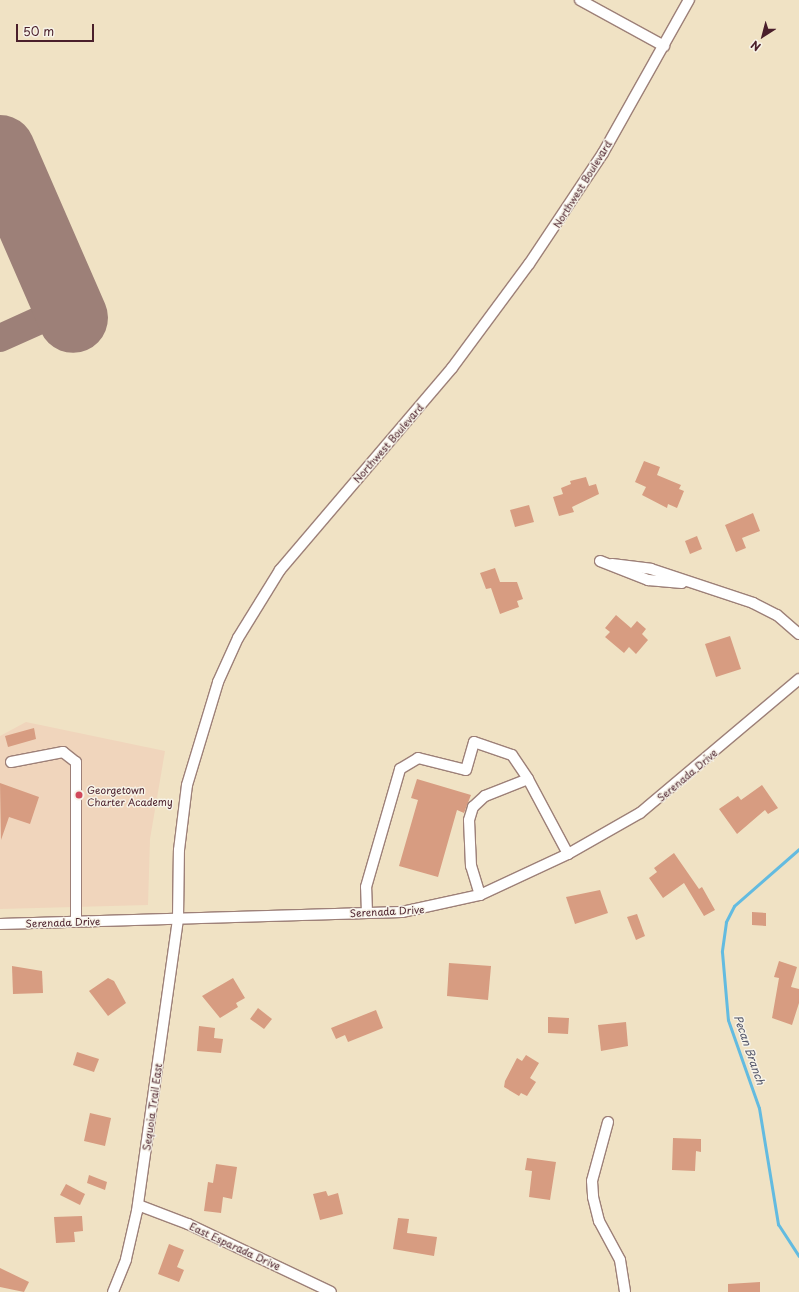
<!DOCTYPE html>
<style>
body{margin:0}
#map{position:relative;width:799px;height:1292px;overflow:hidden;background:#f0e2c4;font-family:"Playpen Sans",sans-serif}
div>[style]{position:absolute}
.built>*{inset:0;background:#f0d5bc}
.stream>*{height:3px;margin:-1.5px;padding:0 1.5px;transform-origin:1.5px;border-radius:1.5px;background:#63bbe0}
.taxiway>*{height:28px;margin:-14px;padding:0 14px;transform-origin:14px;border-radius:14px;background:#9d8078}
.runway>*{height:70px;margin:-35px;padding:0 35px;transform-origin:35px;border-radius:35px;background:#9d8078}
.building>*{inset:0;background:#d79c81}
.roads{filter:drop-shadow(1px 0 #9d8078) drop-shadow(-1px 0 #9d8078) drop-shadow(0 1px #9d8078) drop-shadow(0 -1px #9d8078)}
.minor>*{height:10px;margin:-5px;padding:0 5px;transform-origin:5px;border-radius:5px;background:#fff}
.dots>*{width:11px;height:11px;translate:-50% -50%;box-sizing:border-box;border:2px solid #f7f3e8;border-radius:50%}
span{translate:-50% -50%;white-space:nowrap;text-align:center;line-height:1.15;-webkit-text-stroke:3px #f7f3e8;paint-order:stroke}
.street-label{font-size:10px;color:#4a1f2b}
.poi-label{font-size:10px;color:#4a1f2b}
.left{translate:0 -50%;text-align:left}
.water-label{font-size:11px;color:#53566a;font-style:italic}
.north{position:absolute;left:743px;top:16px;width:40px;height:40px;-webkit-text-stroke:3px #f7f3e8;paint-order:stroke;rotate:216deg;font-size:11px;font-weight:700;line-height:16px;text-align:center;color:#4a1f2b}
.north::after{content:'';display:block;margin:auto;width:14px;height:18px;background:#4a1f2b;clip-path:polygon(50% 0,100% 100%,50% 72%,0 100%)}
.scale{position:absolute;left:16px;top:24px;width:78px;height:18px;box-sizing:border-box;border:2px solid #4a1f2b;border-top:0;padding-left:5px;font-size:12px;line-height:14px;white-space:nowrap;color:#4a1f2b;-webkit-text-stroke:3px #f7f3e8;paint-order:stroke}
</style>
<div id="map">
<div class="built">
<div style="clip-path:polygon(26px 722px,165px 751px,150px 839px,148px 905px,0 909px,0 736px)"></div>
</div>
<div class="stream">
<div style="left:799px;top:849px;width:86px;rotate:138.8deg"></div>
<div style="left:734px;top:906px;width:18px;rotate:117deg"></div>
<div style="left:726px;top:922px;width:30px;rotate:98deg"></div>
<div style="left:722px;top:952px;width:68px;rotate:85deg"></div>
<div style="left:728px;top:1020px;width:93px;rotate:70.6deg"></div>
<div style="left:759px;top:1108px;width:118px;rotate:80.7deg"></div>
<div style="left:778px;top:1224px;width:38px;rotate:57deg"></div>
</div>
<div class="taxiway">
<div style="left:0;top:338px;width:54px;rotate:-24.2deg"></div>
<div style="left:49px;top:316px;width:24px;rotate:-55deg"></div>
</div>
<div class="runway">
<div style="left:0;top:150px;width:183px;rotate:66.5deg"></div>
</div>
<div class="building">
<div style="clip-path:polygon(644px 461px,660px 467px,657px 475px,681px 485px,679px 489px,684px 491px,677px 508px,668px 504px,667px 508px,642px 495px,646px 487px,635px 482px)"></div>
<div style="clip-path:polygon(586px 477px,589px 486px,596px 484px,599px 494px,572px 507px,574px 512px,559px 516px,553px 497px,563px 494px,561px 488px,571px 484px,570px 481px)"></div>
<div style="clip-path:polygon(529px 505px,534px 522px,515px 527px,510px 510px)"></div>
<div style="clip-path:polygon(753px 513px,760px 531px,742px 538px,746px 548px,736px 552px,725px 525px)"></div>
<div style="clip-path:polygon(697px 536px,702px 549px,690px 554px,685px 541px)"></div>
<div style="clip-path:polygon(495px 568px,500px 582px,517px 582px,523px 599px,517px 601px,519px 607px,500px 614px,491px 588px,486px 589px,480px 573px)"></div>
<div style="clip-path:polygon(616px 615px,631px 628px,637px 621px,646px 629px,642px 634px,648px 640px,636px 654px,629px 647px,624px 653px,605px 637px,610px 632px,605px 628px)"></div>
<div style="clip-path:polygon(730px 636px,741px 669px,716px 677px,705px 644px)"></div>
<div style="clip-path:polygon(34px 728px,36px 739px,8px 747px,5px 736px)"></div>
<div style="clip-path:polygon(417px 779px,471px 795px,464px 813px,457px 810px,438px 877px,399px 866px,418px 800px,411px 798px)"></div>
<div style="clip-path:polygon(0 783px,39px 797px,30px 824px,9px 817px,1px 840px)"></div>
<div style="clip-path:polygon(762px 785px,778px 808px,768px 814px,765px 810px,737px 834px,719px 809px,738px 796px,741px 800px)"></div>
<div style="clip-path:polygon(674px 853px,699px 889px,702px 887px,715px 910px,704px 916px,684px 883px,663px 898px,649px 878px,657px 872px,654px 868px)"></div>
<div style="clip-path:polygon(600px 890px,608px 913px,575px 924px,566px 897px)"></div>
<div style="clip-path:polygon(752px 912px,766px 913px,766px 926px,752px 925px)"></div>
<div style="clip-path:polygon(637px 914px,645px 936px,636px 940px,627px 917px)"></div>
<div style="clip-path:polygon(779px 961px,797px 967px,791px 987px,799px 989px,799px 1003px,792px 1025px,772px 1018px,779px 978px,774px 977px)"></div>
<div style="clip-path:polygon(449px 963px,491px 966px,488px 1000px,447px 996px)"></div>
<div style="clip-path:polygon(12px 966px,42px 971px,43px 993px,13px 994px)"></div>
<div style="clip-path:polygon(108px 978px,114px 981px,126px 1003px,108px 1016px,89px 991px)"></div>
<div style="clip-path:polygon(233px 978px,245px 998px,236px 1003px,238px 1007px,220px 1018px,202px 996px)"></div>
<div style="clip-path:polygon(258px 1008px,272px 1019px,264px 1029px,250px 1019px)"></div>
<div style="clip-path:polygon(376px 1010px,383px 1028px,348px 1042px,345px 1035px,336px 1039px,331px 1028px)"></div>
<div style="clip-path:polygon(548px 1017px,569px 1018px,568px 1034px,548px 1033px)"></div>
<div style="clip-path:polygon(626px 1022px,628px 1046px,601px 1051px,598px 1025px)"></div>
<div style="clip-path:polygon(199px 1026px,215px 1028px,214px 1038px,223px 1039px,221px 1053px,197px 1051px)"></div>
<div style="clip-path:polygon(77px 1052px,99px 1059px,94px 1072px,73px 1065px)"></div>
<div style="clip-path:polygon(526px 1055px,539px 1063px,530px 1078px,536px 1082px,527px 1096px,521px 1093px,519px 1096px,504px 1087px,505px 1081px,517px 1058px,522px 1061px)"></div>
<div style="clip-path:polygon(90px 1113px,111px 1118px,105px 1146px,84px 1141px)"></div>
<div style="clip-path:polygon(673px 1138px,701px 1139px,701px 1152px,696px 1151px,695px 1171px,672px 1170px)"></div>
<div style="clip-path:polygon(527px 1158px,556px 1162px,550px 1200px,529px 1197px,532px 1171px,525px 1170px)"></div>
<div style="clip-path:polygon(216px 1164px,237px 1167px,232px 1199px,223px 1197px,221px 1213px,204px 1211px,208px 1182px,213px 1183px)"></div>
<div style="clip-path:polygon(89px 1175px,107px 1182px,105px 1190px,87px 1183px)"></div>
<div style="clip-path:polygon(66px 1184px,85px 1194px,80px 1205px,60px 1195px)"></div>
<div style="clip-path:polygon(326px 1191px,328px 1196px,338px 1193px,343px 1214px,320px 1220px,313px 1194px)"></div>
<div style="clip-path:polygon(82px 1216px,83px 1231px,74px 1232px,75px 1242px,56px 1243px,54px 1217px)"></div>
<div style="clip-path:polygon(398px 1218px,409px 1219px,407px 1233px,437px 1237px,434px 1256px,393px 1249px)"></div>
<div style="clip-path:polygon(169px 1244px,184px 1250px,177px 1267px,184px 1270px,179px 1282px,158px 1274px)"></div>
<div style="clip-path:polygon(0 1268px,29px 1282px,24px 1292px,0 1287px)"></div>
<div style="clip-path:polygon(760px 1282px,760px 1292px,728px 1292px,728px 1284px)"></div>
</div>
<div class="roads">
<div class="minor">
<div style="left:580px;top:0;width:96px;rotate:28.7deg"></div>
<div style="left:600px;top:561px;width:52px;rotate:21.6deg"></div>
<div style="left:648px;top:580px;width:34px;rotate:5deg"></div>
<div style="left:612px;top:564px;width:39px;rotate:7deg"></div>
<div style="left:651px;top:569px;width:108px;rotate:18.4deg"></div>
<div style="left:753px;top:603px;width:27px;rotate:27deg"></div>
<div style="left:777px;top:615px;width:29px;rotate:41deg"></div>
<div style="left:11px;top:762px;width:53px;rotate:-10.9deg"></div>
<div style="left:63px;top:752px;width:16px;rotate:38deg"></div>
<div style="left:76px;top:762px;width:160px;rotate:90deg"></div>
<div style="left:480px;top:895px;width:30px;rotate:-107deg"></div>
<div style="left:471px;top:866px;width:46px;rotate:-92.5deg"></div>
<div style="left:469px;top:820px;width:14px;rotate:-73deg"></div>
<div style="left:473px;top:807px;width:16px;rotate:-43deg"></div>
<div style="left:485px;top:796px;width:46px;rotate:-21.6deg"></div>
<div style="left:528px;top:779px;width:85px;rotate:61.9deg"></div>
<div style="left:367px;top:913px;width:26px;rotate:-92deg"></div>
<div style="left:366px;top:887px;width:123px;rotate:-73.9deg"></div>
<div style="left:400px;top:769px;width:21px;rotate:-31deg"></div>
<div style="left:418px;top:758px;width:49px;rotate:14deg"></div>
<div style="left:466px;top:770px;width:29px;rotate:-74deg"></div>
<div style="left:474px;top:742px;width:40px;rotate:18.9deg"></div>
<div style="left:512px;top:755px;width:29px;rotate:56deg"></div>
<div style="left:0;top:924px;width:402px;rotate:-1.7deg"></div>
<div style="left:402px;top:912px;width:80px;rotate:-12.3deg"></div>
<div style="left:480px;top:895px;width:97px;rotate:-25deg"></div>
<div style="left:568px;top:854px;width:83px;rotate:-29.7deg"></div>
<div style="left:640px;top:813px;width:208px;rotate:-40.1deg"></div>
<div style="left:608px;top:1122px;width:61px;rotate:105.2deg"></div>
<div style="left:592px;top:1181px;width:16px;rotate:86deg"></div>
<div style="left:593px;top:1197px;width:25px;rotate:76deg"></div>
<div style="left:599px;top:1221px;width:44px;rotate:61.7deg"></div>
<div style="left:620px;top:1260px;width:32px;rotate:81deg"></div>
<div style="left:138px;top:1205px;width:53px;rotate:20.8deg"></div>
<div style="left:188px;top:1224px;width:158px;rotate:25.4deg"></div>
<div style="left:113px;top:1292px;width:35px;rotate:-68deg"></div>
<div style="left:126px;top:1259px;width:49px;rotate:-77.1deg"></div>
<div style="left:137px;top:1211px;width:296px;rotate:-82deg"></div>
<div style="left:178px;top:918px;width:68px;rotate:-89.2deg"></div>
<div style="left:179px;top:850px;width:65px;rotate:-83deg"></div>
<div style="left:187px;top:785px;width:108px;rotate:-73.2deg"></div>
<div style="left:218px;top:682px;width:48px;rotate:-65.6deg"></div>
<div style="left:238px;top:638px;width:80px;rotate:-58.3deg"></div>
<div style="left:280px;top:570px;width:265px;rotate:-49.6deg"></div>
<div style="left:452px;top:368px;width:129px;rotate:-53.5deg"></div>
<div style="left:529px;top:264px;width:133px;rotate:-56.3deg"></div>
<div style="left:603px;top:153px;width:176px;rotate:-60.7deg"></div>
</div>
</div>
<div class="dots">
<div style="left:79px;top:795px;background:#d1495b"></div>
</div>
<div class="street-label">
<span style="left:582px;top:184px;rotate:-58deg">Northwest Boulevard</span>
<span style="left:388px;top:443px;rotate:-49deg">Northwest Boulevard</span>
<span style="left:687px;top:775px;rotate:-40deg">Serenada Drive</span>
<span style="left:387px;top:911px;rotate:-3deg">Serenada Drive</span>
<span style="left:63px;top:922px;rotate:-2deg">Serenada Drive</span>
<span style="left:152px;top:1107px;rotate:-82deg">Sequoia Trail East</span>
<span style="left:235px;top:1246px;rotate:25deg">East Esparada Drive</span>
</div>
<div class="poi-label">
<span class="left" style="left:87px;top:795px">Georgetown<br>Charter Academy</span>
</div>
<div class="water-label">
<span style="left:749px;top:1050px;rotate:71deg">Pecan Branch</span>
</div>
<div class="north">N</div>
<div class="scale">50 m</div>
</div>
